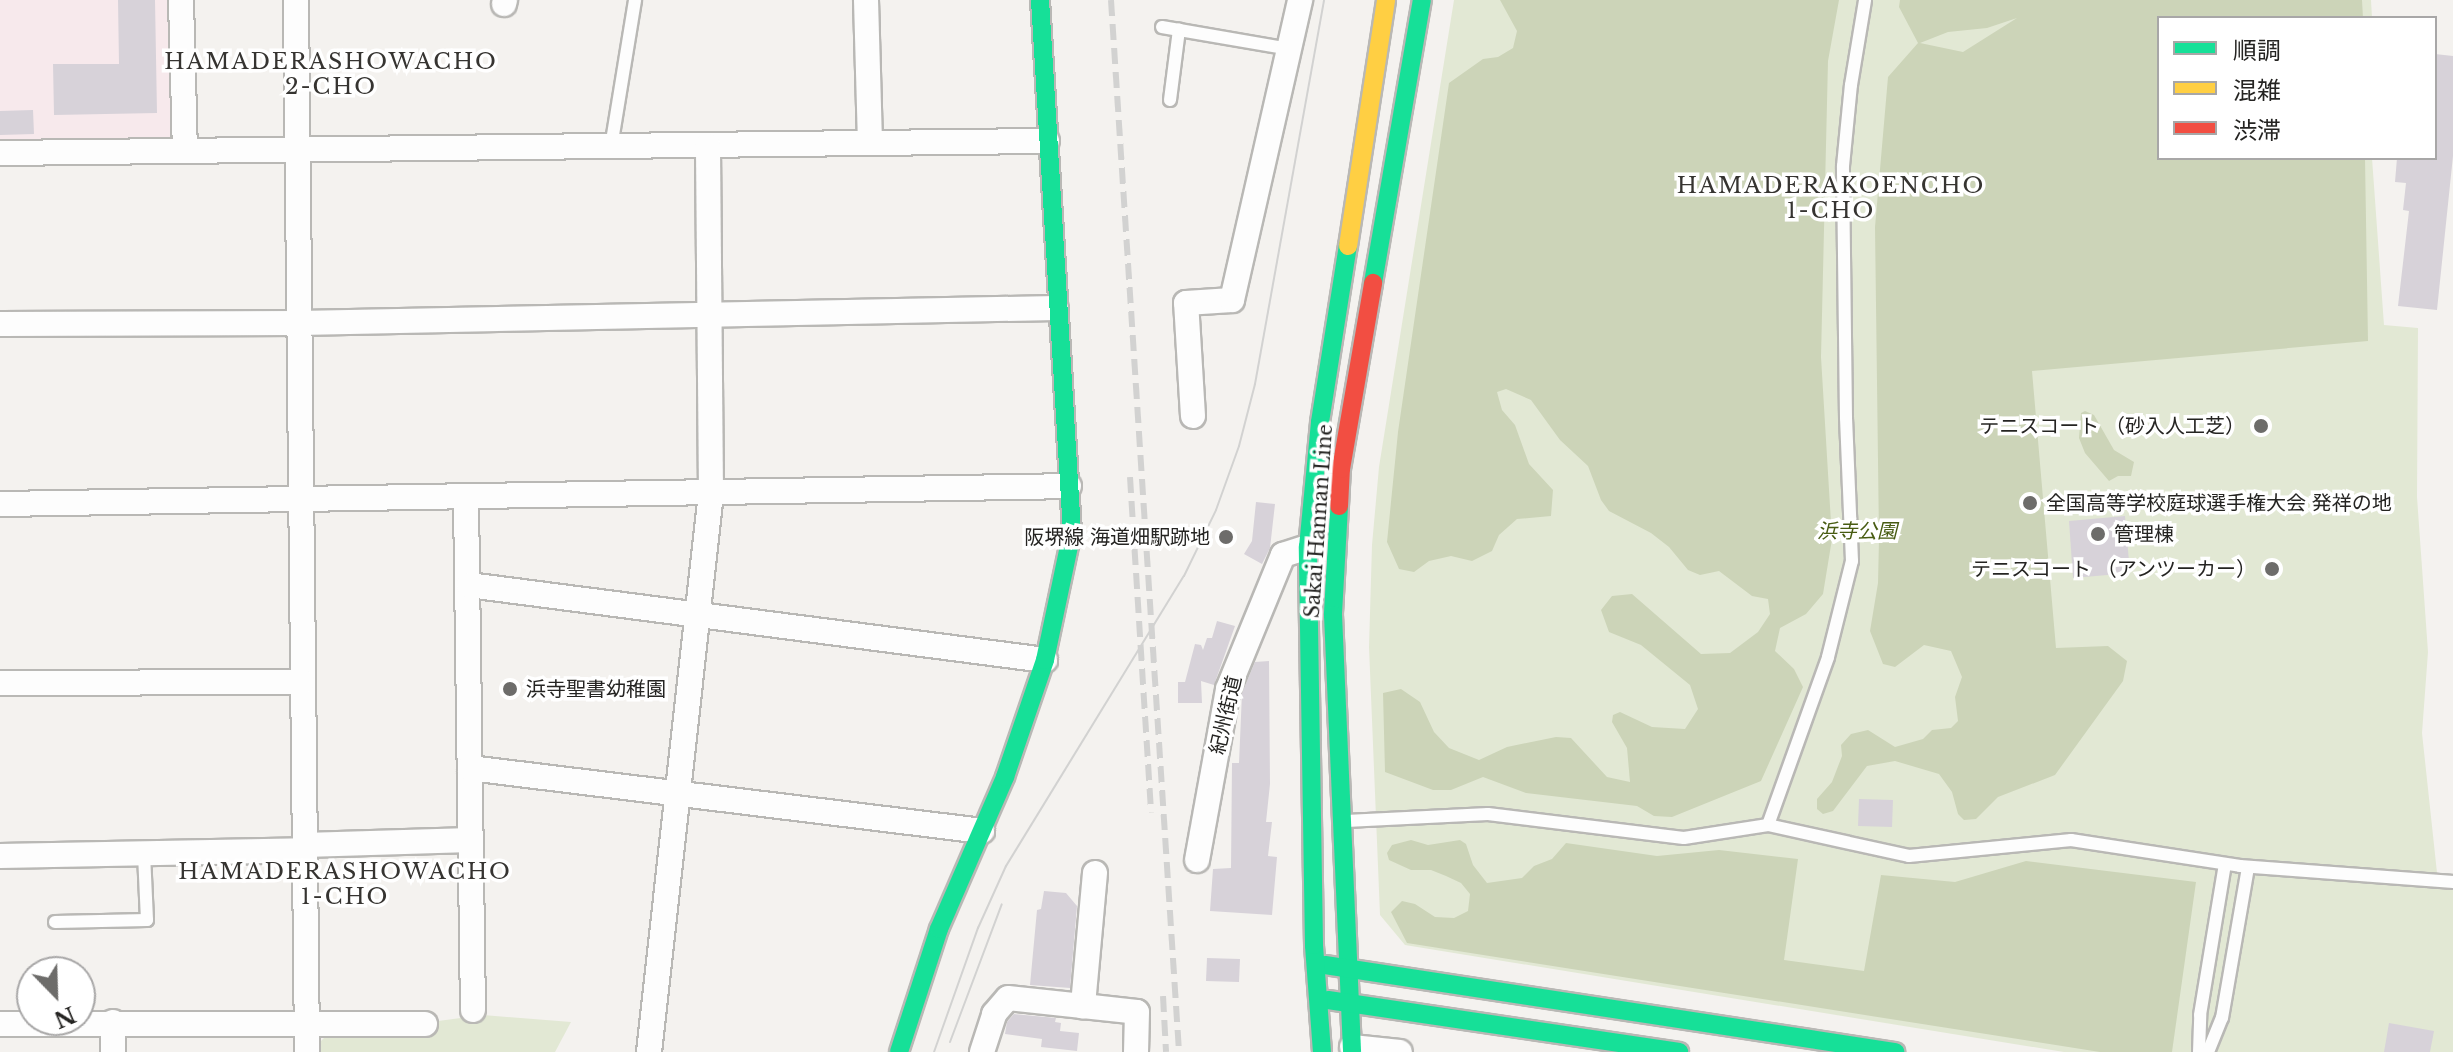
<!DOCTYPE html>
<meta charset="utf-8">
<style>
body{margin:0}
#map{position:relative;width:2453px;height:1052px;overflow:hidden;background:#f4f2ef;font-family:"Libre Baskerville","Noto Sans JP",serif}
div>[style]{position:absolute}
.education>*{inset:0;background:#f7e9ec}
.green>*{inset:0;background:#e2e8d4}
.forest>*{inset:0;background:#ccd4b8}
.building>*{inset:0;background:#d7d2d9}
.roads{filter:drop-shadow(2px 0 #b9b8b5) drop-shadow(-2px 0 #b9b8b5) drop-shadow(0 2px #b9b8b5) drop-shadow(0 -2px #b9b8b5)}
.lane>*{height:12px;margin:-6px;padding:0 6px;transform-origin:6px;border-radius:6px;background:#fdfdfd}
.street>*{height:24px;margin:-12px;padding:0 12px;transform-origin:12px;border-radius:12px;background:#fdfdfd}
.fast>*{height:18px;margin:-9px;padding:0 9px;transform-origin:9px;border-radius:9px;background:#16e098}
.slow>*{height:18px;margin:-9px;padding:0 9px;transform-origin:9px;border-radius:9px;background:#ffcf43}
.jam>*{height:18px;margin:-9px;padding:0 9px;transform-origin:9px;border-radius:9px;background:#f24e42}
.tram>*{height:2px;margin:-1px;padding:0 1px;transform-origin:1px;border-radius:1px;background:#d2d2d1}
.rail>*{height:6px;margin-top:-3px;transform-origin:0;background:repeating-linear-gradient(90deg,#d2d2d1 0 16px,transparent 0 24px)}
.dots>*{width:22px;height:22px;translate:-50% -50%;box-sizing:border-box;border:4px solid #fff;border-radius:50%}
span{translate:-50% -50%;white-space:nowrap;text-align:center;line-height:1.15;-webkit-text-stroke:7px #fff;paint-order:stroke}
.poi-label{font-size:20px;color:#252422}
.right{translate:-100% -50%;text-align:right}
.left{translate:0 -50%;text-align:left}
.street-label{font-size:20px;color:#252422}
.park-label{font-size:20px;color:#485c12;font-style:italic}
.neighbourhood-label{font-size:22px;color:#363431;letter-spacing:2px}
.legend{position:absolute;left:2157px;top:16px;width:280px;height:144px;box-sizing:border-box;background:#fff;border:2px solid #a8a7a7;margin:0;padding:10px 14px;list-style:none;font-size:24px;color:#252422}
.legend li{display:flex;align-items:center;gap:16px;height:40px}
.legend b{width:40px;border:2px solid #a8a7a7}
.north{position:absolute;left:16px;top:956px;width:80px;height:80px;box-sizing:border-box;background:#fff;border:2px solid #a8a7a7;border-radius:50%;rotate:157deg;font-size:22px;font-weight:700;line-height:32px;text-align:center;color:#252422}
.north::after{content:'';display:block;margin:auto;width:28px;height:36px;background:#6d6c6a;clip-path:polygon(50% 0,100% 100%,50% 72%,0 100%)}
</style>
<div id="map">
<div class="education">
<div style="clip-path:polygon(0 0,181px 0,185px 151px,0 153px)"></div>
</div>
<div class="green">
<div style="clip-path:polygon(1454px 0,2371px 0,2372px 18px,2159px 18px,2159px 158px,2372px 158px,2384px 325px,2418px 328px,2417px 497px,2428px 652px,2422px 733px,2438px 882px,2453px 882px,2453px 1052px,2064px 1052px,1405px 945px,1380px 915px,1369px 647px,1372px 545px,1379px 467px)"></div>
<div style="clip-path:polygon(483px 1015px,571px 1022px,555px 1052px,318px 1052px,318px 1044px,326px 1036px)"></div>
</div>
<div class="forest">
<div style="clip-path:polygon(1500px 0,1839px 0,1828px 61px,1821px 357px,1832px 539px,1823px 594px,1806px 614px,1780px 628px,1775px 651px,1794px 669px,1803px 687px,1761px 781px,1672px 817px,1654px 816px,1637px 806px,1526px 793px,1483px 777px,1451px 790px,1433px 790px,1385px 772px,1383px 693px,1401px 689px,1420px 702px,1434px 732px,1449px 748px,1479px 760px,1507px 747px,1556px 737px,1571px 738px,1607px 777px,1630px 782px,1627px 748px,1612px 722px,1613px 715px,1620px 712px,1652px 727px,1685px 729px,1698px 709px,1690px 685px,1641px 645px,1609px 632px,1601px 610px,1612px 596px,1632px 594px,1701px 654px,1730px 653px,1758px 632px,1770px 614px,1768px 599px,1752px 596px,1719px 571px,1700px 575px,1688px 570px,1669px 547px,1651px 533px,1609px 511px,1601px 500px,1588px 466px,1560px 440px,1531px 400px,1506px 389px,1497px 392px,1502px 410px,1515px 425px,1529px 464px,1553px 490px,1551px 516px,1517px 519px,1499px 535px,1492px 551px,1472px 561px,1451px 556px,1429px 561px,1414px 572px,1399px 569px,1387px 542px,1398px 432px,1449px 83px,1483px 59px,1498px 57px,1513px 48px,1517px 31px)"></div>
<div style="clip-path:polygon(evenodd,1900px 0,2362px 0,2363px 18px,2159px 18px,2159px 158px,2365px 158px,2368px 341px,2032px 371px,2056px 648px,2108px 646px,2127px 661px,2123px 681px,2055px 775px,1998px 797px,1976px 819px,1964px 820px,1958px 814px,1952px 792px,1939px 774px,1895px 761px,1867px 766px,1833px 811px,1823px 814px,1817px 809px,1817px 799px,1832px 782px,1842px 756px,1841px 745px,1851px 734px,1868px 730px,1895px 747px,1923px 739px,1932px 730px,1951px 728px,1958px 721px,1955px 697px,1962px 677px,1951px 651px,1924px 645px,1895px 667px,1883px 664px,1870px 631px,1878px 583px,1879px 539px,1875px 227px,1888px 77px,1918px 43px,1899px 7px,1900px 0,2017px 18px,1963px 52px,1920px 43px,1948px 32px,1987px 28px,2017px 18px)"></div>
<div style="clip-path:polygon(2085px 411px,2094px 415px,2114px 450px,2134px 462px,2131px 476px,2118px 476px,2109px 481px,2085px 453px,2079px 438px,2081px 413px)"></div>
<div style="clip-path:polygon(1411px 840px,1428px 845px,1460px 840px,1466px 844px,1473px 865px,1487px 883px,1522px 878px,1534px 866px,1552px 859px,1566px 843px,1657px 856px,1719px 850px,1798px 859px,1784px 960px,1864px 971px,1881px 875px,1955px 882px,2026px 861px,2196px 882px,2172px 1052px,2100px 1052px,1407px 943px,1391px 912px,1402px 901px,1415px 904px,1435px 917px,1454px 918px,1468px 911px,1470px 894px,1461px 883px,1446px 876px,1431px 870px,1411px 870px,1389px 860px,1387px 853px,1392px 845px)"></div>
</div>
<div class="building">
<div style="clip-path:polygon(118px 0,155px 0,157px 113px,54px 115px,53px 64px,119px 64px)"></div>
<div style="clip-path:polygon(2435px 54px,2453px 56px,2453px 156px,2437px 310px,2398px 306px,2409px 211px,2403px 210px,2406px 183px,2395px 182px,2397px 158px,2435px 158px)"></div>
<div style="clip-path:polygon(33px 110px,34px 134px,0 135px,0 111px)"></div>
<div style="clip-path:polygon(1256px 502px,1275px 504px,1270px 548px,1262px 564px,1244px 554px,1252px 541px)"></div>
<div style="clip-path:polygon(2125px 516px,2130px 573px,2073px 578px,2069px 521px)"></div>
<div style="clip-path:polygon(1217px 621px,1235px 626px,1214px 685px,1201px 681px,1202px 703px,1178px 703px,1178px 682px,1185px 682px,1195px 644px,1201px 645px,1203px 650px,1207px 638px,1212px 638px)"></div>
<div style="clip-path:polygon(1269px 661px,1270px 784px,1266px 822px,1272px 822px,1268px 856px,1277px 857px,1272px 915px,1210px 911px,1213px 869px,1231px 868px,1232px 763px,1239px 763px,1242px 693px,1255px 662px)"></div>
<div style="clip-path:polygon(1859px 799px,1893px 800px,1892px 827px,1858px 826px)"></div>
<div style="clip-path:polygon(1044px 891px,1066px 893px,1077px 906px,1070px 988px,1030px 985px,1037px 910px,1041px 909px)"></div>
<div style="clip-path:polygon(1207px 958px,1240px 959px,1239px 982px,1206px 981px)"></div>
<div style="clip-path:polygon(1014px 1014px,1056px 1018px,1055px 1022px,1061px 1023px,1060px 1031px,1079px 1033px,1077px 1051px,1041px 1047px,1042px 1039px,1005px 1034px,1007px 1022px)"></div>
<div style="clip-path:polygon(2389px 1023px,2434px 1031px,2430px 1052px,2384px 1052px)"></div>
</div>
<div class="roads">
<div class="lane">
<div style="left:1162px;top:27px;width:129px;rotate:9.8deg"></div>
<div style="left:1170px;top:100px;width:71px;rotate:-82.7deg"></div>
<div style="left:611px;top:147px;width:149px;rotate:-80.7deg"></div>
<div style="left:1346px;top:821px;width:142px;rotate:-2.8deg"></div>
<div style="left:1488px;top:814px;width:197px;rotate:7deg"></div>
<div style="left:1684px;top:838px;width:85px;rotate:-8.8deg"></div>
<div style="left:1768px;top:825px;width:144px;rotate:12.4deg"></div>
<div style="left:1909px;top:856px;width:163px;rotate:-5.6deg"></div>
<div style="left:2071px;top:840px;width:171px;rotate:8.7deg"></div>
<div style="left:2240px;top:866px;width:214px;rotate:4.3deg"></div>
<div style="left:1768px;top:825px;width:178px;rotate:-70.3deg"></div>
<div style="left:1828px;top:657px;width:99px;rotate:-76deg"></div>
<div style="left:1852px;top:561px;width:143px;rotate:-92.4deg"></div>
<div style="left:1846px;top:418px;width:252px;rotate:-90.7deg"></div>
<div style="left:1843px;top:166px;width:81px;rotate:-84.4deg"></div>
<div style="left:1851px;top:85px;width:86px;rotate:-80.6deg"></div>
<div style="left:55px;top:922px;width:92px;rotate:-1.2deg"></div>
<div style="left:147px;top:920px;width:67px;rotate:-92.6deg"></div>
<div style="left:2199px;top:1052px;width:37px;rotate:-88deg"></div>
<div style="left:2200px;top:1015px;width:153px;rotate:-80.6deg"></div>
<div style="left:2208px;top:1052px;width:37px;rotate:-68deg"></div>
<div style="left:2222px;top:1018px;width:153px;rotate:-80.2deg"></div>
</div>
<div class="street">
<div style="left:181px;top:0;width:151px;rotate:88.5deg"></div>
<div style="left:296px;top:0;width:1052px;rotate:89.4deg"></div>
<div style="left:866px;top:0;width:143px;rotate:88.4deg"></div>
<div style="left:504px;top:4px;width:4px;rotate:-76deg"></div>
<div style="left:0;top:153px;width:1047px;rotate:-0.66deg"></div>
<div style="left:0;top:324px;width:299px;rotate:-0.2deg"></div>
<div style="left:299px;top:323px;width:757px;rotate:-1.14deg"></div>
<div style="left:1193px;top:416px;width:113px;rotate:-93.5deg"></div>
<div style="left:1186px;top:303px;width:46px;rotate:-3.7deg"></div>
<div style="left:1232px;top:300px;width:308px;rotate:-77.2deg"></div>
<div style="left:466px;top:499px;width:511px;rotate:89.22deg"></div>
<div style="left:0;top:504px;width:1069px;rotate:-0.96deg"></div>
<div style="left:469px;top:585px;width:581px;rotate:7.42deg"></div>
<div style="left:0;top:683px;width:302px;rotate:-0.2deg"></div>
<div style="left:470px;top:768px;width:516px;rotate:7.01deg"></div>
<div style="left:304px;top:845px;width:167px;rotate:-1.7deg"></div>
<div style="left:0;top:856px;width:304px;rotate:-1.1deg"></div>
<div style="left:1197px;top:860px;width:174px;rotate:-79.7deg"></div>
<div style="left:1228px;top:689px;width:145px;rotate:-67.7deg"></div>
<div style="left:1283px;top:555px;width:26px;rotate:-18deg"></div>
<div style="left:1095px;top:873px;width:134px;rotate:95.2deg"></div>
<div style="left:1083px;top:1006px;width:54px;rotate:6.3deg"></div>
<div style="left:1137px;top:1012px;width:40px;rotate:91.4deg"></div>
<div style="left:0;top:1024px;width:425px"></div>
<div style="left:1352px;top:1047px;width:48px;rotate:5.9deg"></div>
<div style="left:113px;top:1052px;width:30px;rotate:-90deg"></div>
<div style="left:649px;top:1052px;width:562px;rotate:-83.67deg"></div>
<div style="left:711px;top:493px;width:347px;rotate:-90.5deg"></div>
<div style="left:982px;top:1052px;width:40px;rotate:-72deg"></div>
<div style="left:994px;top:1014px;width:21px;rotate:-49deg"></div>
<div style="left:1008px;top:998px;width:75px;rotate:6.1deg"></div>
</div>
<div class="fast">
<div style="left:1373px;top:283px;width:287px;rotate:-80.2deg"></div>
<div style="left:1339px;top:506px;width:109px;rotate:93.2deg"></div>
<div style="left:1333px;top:615px;width:437px;rotate:87.5deg"></div>
<div style="left:1325px;top:965px;width:577px;rotate:8.68deg"></div>
<div style="left:1328px;top:1000px;width:355px;rotate:8.4deg"></div>
<div style="left:899px;top:1052px;width:129px;rotate:-72deg"></div>
<div style="left:939px;top:929px;width:166px;rotate:-66.5deg"></div>
<div style="left:1005px;top:777px;width:124px;rotate:-71.1deg"></div>
<div style="left:1045px;top:660px;width:131px;rotate:-78.1deg"></div>
<div style="left:1072px;top:532px;width:533px;rotate:-93.44deg"></div>
<div style="left:1322px;top:1052px;width:107px;rotate:-94.3deg"></div>
<div style="left:1314px;top:945px;width:398px;rotate:-90.9deg"></div>
<div style="left:1308px;top:547px;width:126px;rotate:-84.5deg"></div>
<div style="left:1320px;top:422px;width:178px;rotate:-81deg"></div>
</div>
<div class="slow">
<div style="left:1348px;top:246px;width:249px;rotate:-81.2deg"></div>
</div>
<div class="jam">
<div style="left:1339px;top:506px;width:37px;rotate:-87deg"></div>
<div style="left:1341px;top:469px;width:189px;rotate:-80.2deg"></div>
</div>
</div>
<div class="tram">
<div style="left:950px;top:1042px;width:147px;rotate:-69.4deg"></div>
<div style="left:934px;top:1052px;width:132px;rotate:-70.5deg"></div>
<div style="left:978px;top:928px;width:68px;rotate:-65.7deg"></div>
<div style="left:1006px;top:866px;width:340px;rotate:-58.5deg"></div>
<div style="left:1184px;top:576px;width:73px;rotate:-64.1deg"></div>
<div style="left:1216px;top:510px;width:68px;rotate:-70.2deg"></div>
<div style="left:1239px;top:446px;width:64px;rotate:-75.5deg"></div>
<div style="left:1255px;top:384px;width:390px;rotate:-79.8deg"></div>
</div>
<div class="rail">
<div style="left:1111px;top:0;width:1054px;rotate:86.3deg"></div>
<div style="left:1130px;top:477px;width:336px;rotate:86.4deg"></div>
<div style="left:1163px;top:996px;width:56px;rotate:86.9deg"></div>
</div>
<div class="dots">
<div style="left:2261px;top:426px;background:#6d6c6a"></div>
<div style="left:2030px;top:503px;background:#6d6c6a"></div>
<div style="left:2098px;top:534px;background:#6d6c6a"></div>
<div style="left:1226px;top:537px;background:#6d6c6a"></div>
<div style="left:2272px;top:569px;background:#6d6c6a"></div>
<div style="left:510px;top:689px;background:#6d6c6a"></div>
</div>
<div class="poi-label">
<span class="right" style="left:2245px;top:426px">テニスコート （砂入人工芝）</span>
<span class="left" style="left:2046px;top:503px">全国高等学校庭球選手権大会 発祥の地</span>
<span class="left" style="left:2114px;top:534px">管理棟</span>
<span class="right" style="left:1210px;top:537px">阪堺線 海道畑駅跡地</span>
<span class="right" style="left:2256px;top:569px">テニスコート （アンツーカー）</span>
<span class="left" style="left:526px;top:689px">浜寺聖書幼稚園</span>
</div>
<div class="street-label">
<span style="left:1319px;top:521px;rotate:-86deg">Sakai Hannan Line</span>
<span style="left:1226px;top:715px;rotate:-77deg">紀州街道</span>
</div>
<div class="park-label">
<span style="left:1857px;top:531px">浜寺公園</span>
</div>
<div class="neighbourhood-label">
<span style="left:331px;top:74px">HAMADERASHOWACHO<br>2-CHO</span>
<span style="left:1831px;top:198px">HAMADERAKOENCHO<br>1-CHO</span>
<span style="left:345px;top:884px">HAMADERASHOWACHO<br>1-CHO</span>
</div>
<ul class="legend">
<li><b style="height:10px;background:#16e098"></b>順調</li>
<li><b style="height:10px;background:#ffcf43"></b>混雑</li>
<li><b style="height:10px;background:#f24e42"></b>渋滞</li>
</ul>
<div class="north">N</div>
</div>
